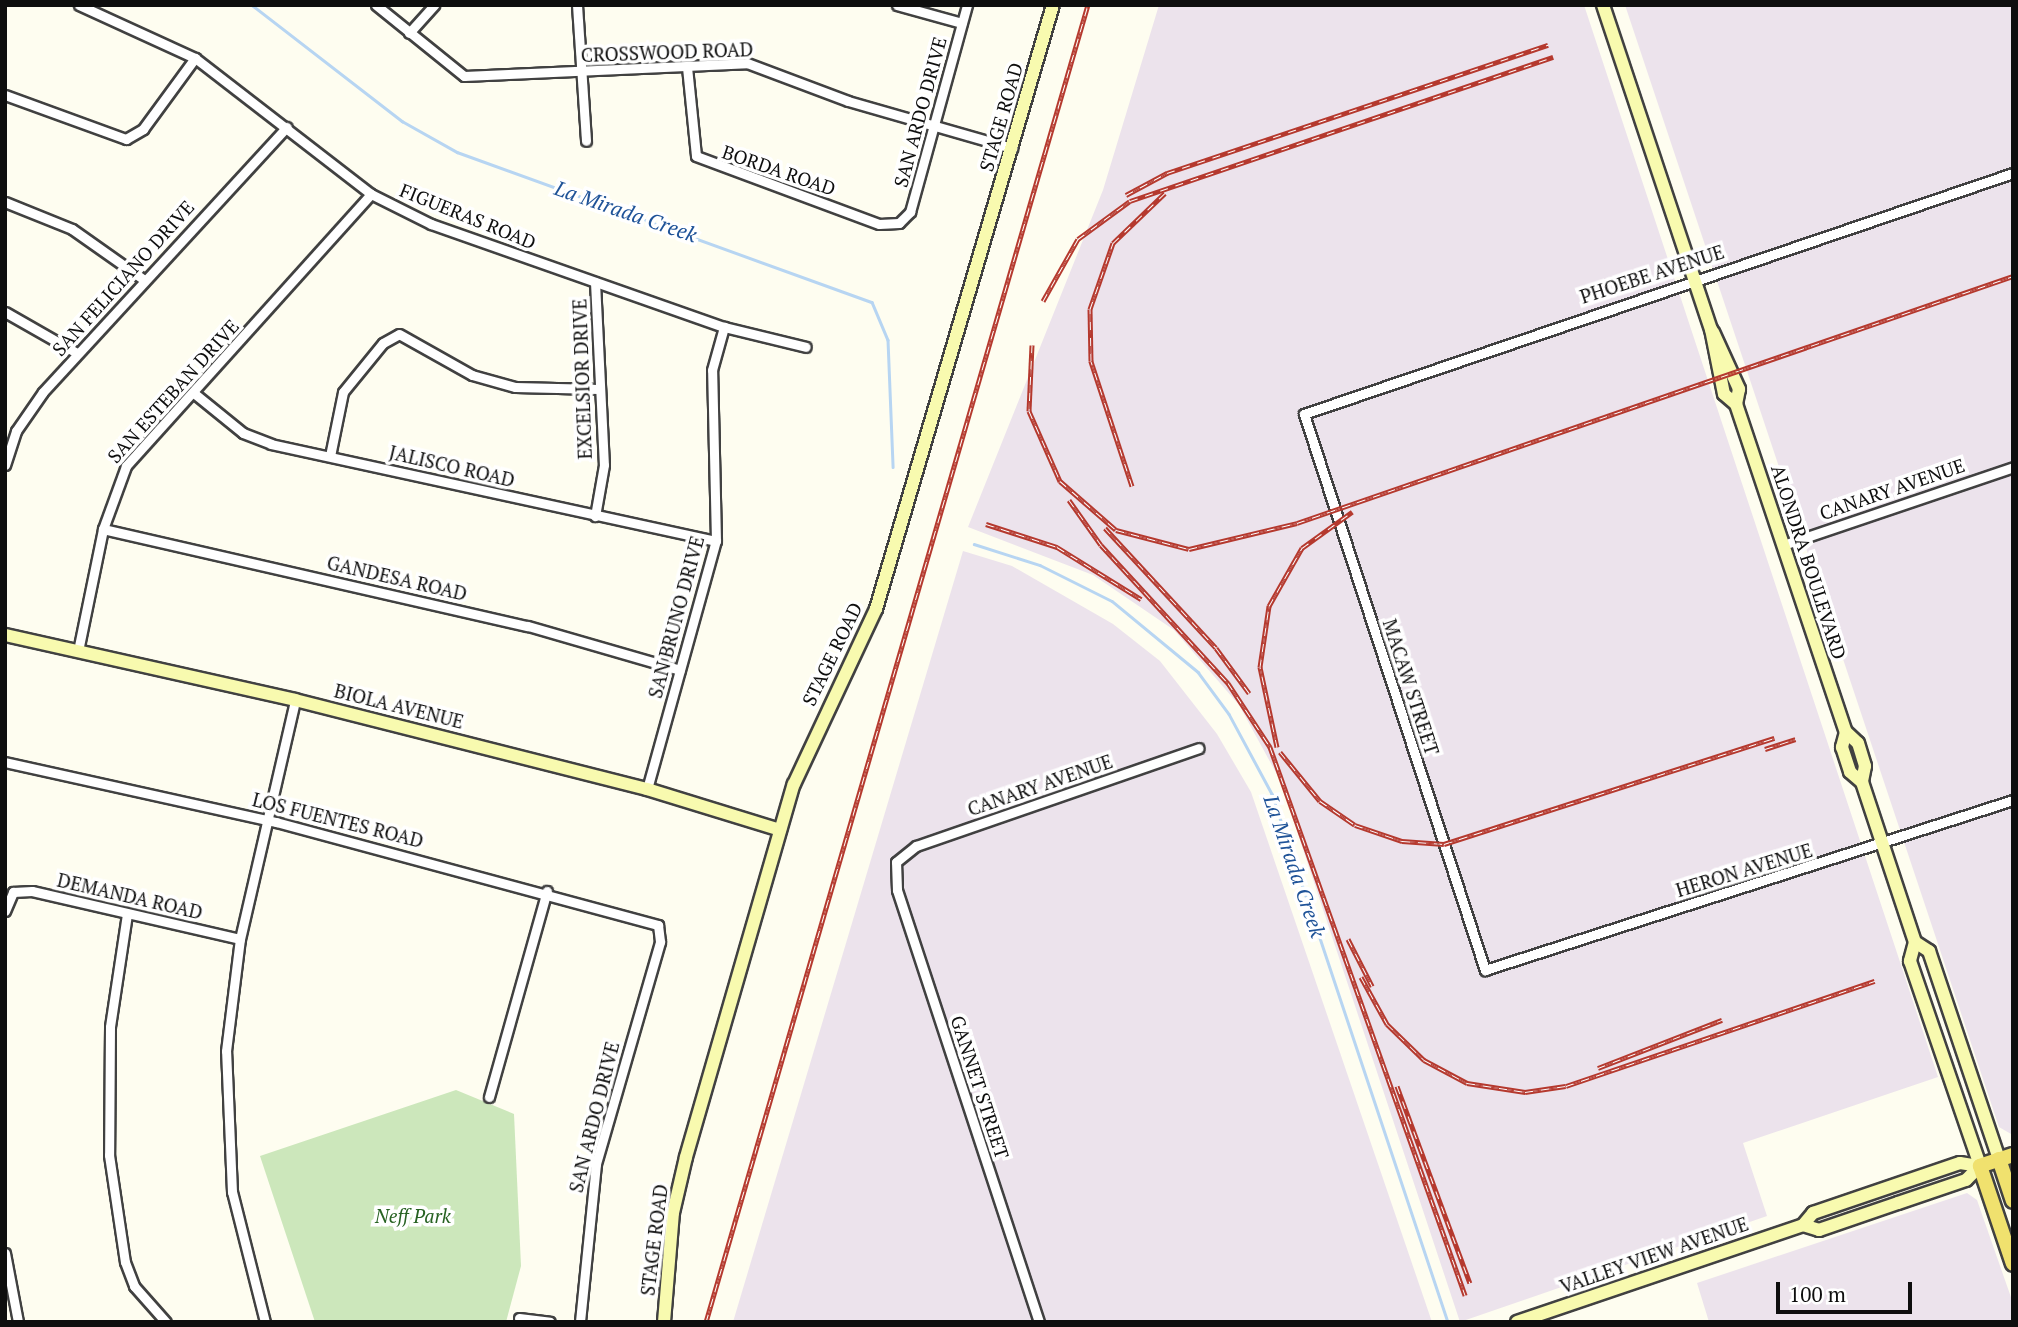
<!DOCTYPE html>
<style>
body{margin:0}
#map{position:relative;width:2018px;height:1327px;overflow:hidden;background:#fefdf0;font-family:"PT Serif",serif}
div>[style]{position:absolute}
.industrial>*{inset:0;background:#ece3ec}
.green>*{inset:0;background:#cce7bb}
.stream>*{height:2.5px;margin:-1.25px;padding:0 1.25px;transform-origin:1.25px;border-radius:1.25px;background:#b7d5f2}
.roads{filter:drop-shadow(2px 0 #414141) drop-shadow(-2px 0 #414141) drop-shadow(0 2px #414141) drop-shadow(0 -2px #414141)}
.street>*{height:9px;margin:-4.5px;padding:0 4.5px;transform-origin:4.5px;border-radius:4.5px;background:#fff}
.secondary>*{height:12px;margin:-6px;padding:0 6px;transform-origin:6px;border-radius:6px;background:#f8faaf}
.primary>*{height:14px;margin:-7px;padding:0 7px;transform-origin:7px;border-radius:7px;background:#f0e16e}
.rail>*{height:5px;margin-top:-2.5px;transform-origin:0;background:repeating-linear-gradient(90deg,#fff 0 8px,#b5392e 0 16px);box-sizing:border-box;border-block:2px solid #b5392e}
span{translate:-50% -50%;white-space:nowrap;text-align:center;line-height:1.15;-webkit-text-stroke:7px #fff;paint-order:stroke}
.street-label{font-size:19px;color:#0e0e0e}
.park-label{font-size:19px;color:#276222;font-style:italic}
.water-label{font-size:21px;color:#1f5398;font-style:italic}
.frame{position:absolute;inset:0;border:7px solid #0e0e0e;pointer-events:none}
.scale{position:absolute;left:1776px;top:1282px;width:136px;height:32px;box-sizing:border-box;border:4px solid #0e0e0e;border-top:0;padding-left:9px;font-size:21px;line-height:24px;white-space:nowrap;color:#0e0e0e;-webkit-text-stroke:5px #fff;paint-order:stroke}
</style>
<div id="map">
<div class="industrial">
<div style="clip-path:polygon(1159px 5px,1584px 5px,1938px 1077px,1743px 1143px,1767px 1216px,1460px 1322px,1280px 780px,1239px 705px,1174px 630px,1093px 575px,968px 527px,1103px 190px)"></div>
<div style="clip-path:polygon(1625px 5px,2013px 5px,2011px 1134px,1999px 1127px)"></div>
<div style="clip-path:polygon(963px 551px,1012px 566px,1113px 624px,1160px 661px,1217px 734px,1251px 792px,1432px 1322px,733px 1322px)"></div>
<div style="clip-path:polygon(1967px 1193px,1977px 1200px,2013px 1303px,2013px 1322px,1709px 1322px,1697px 1283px)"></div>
</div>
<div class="green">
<div style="clip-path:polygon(456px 1090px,514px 1114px,521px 1266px,506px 1322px,315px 1322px,260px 1156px)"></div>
</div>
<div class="stream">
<div style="left:252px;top:5px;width:190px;rotate:37.7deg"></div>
<div style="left:402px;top:121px;width:63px;rotate:29.4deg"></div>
<div style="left:457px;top:152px;width:441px;rotate:19.9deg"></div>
<div style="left:872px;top:302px;width:41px;rotate:67.2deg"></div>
<div style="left:888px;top:340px;width:127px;rotate:87.7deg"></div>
<div style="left:974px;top:544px;width:69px;rotate:17.7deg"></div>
<div style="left:1040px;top:565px;width:80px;rotate:26.6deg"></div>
<div style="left:1112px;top:601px;width:112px;rotate:39.5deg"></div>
<div style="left:1198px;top:672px;width:52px;rotate:53.6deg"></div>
<div style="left:1229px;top:714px;width:91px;rotate:61.7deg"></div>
<div style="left:1272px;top:794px;width:557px;rotate:71.57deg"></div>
</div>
<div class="roads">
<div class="street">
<div style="left:79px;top:5px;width:128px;rotate:24.6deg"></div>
<div style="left:195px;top:58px;width:222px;rotate:37.7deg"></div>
<div style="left:371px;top:194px;width:67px;rotate:26.6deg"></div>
<div style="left:431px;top:224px;width:311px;rotate:19.4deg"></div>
<div style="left:724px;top:327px;width:84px;rotate:13.7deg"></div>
<div style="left:376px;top:5px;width:113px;rotate:38.9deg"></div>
<div style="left:464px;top:76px;width:283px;rotate:-2.6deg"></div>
<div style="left:747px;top:63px;width:108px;rotate:20.6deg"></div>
<div style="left:848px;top:101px;width:171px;rotate:16deg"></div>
<div style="left:577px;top:5px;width:136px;rotate:86.2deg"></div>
<div style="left:897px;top:5px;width:67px;rotate:15.5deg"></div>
<div style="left:409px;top:33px;width:38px;rotate:-48deg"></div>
<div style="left:687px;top:67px;width:89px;rotate:84.2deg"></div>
<div style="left:696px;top:156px;width:195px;rotate:20.4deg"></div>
<div style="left:879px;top:224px;width:20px;rotate:-3deg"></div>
<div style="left:899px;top:223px;width:16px;rotate:-45deg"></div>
<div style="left:910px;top:212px;width:215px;rotate:-74.6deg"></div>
<div style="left:5px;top:95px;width:129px;rotate:20deg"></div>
<div style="left:126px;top:139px;width:20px;rotate:-30deg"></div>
<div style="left:143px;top:129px;width:88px;rotate:-53.8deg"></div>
<div style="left:2013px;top:173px;width:749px;rotate:161.23deg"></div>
<div style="left:1304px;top:414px;width:585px;rotate:71.97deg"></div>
<div style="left:1485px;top:970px;width:555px;rotate:-17.85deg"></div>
<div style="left:5px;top:202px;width:72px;rotate:21.9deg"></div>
<div style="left:72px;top:229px;width:87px;rotate:35.2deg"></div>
<div style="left:595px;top:282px;width:183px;rotate:87.2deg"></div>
<div style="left:604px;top:465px;width:52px;rotate:100deg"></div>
<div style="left:5px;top:312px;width:83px;rotate:29.7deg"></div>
<div style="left:195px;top:394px;width:62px;rotate:39.1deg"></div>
<div style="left:243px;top:433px;width:30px;rotate:21deg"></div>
<div style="left:271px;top:444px;width:455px;rotate:12.3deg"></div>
<div style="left:330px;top:456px;width:65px;rotate:-78.5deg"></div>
<div style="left:343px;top:392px;width:63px;rotate:-50.8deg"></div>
<div style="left:383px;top:343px;width:18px;rotate:-29deg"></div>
<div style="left:399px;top:334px;width:84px;rotate:29.3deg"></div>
<div style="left:472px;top:375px;width:45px;rotate:15.6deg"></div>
<div style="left:515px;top:387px;width:84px;rotate:1.4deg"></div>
<div style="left:5px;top:465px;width:36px;rotate:-72deg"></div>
<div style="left:16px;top:431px;width:47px;rotate:-55.3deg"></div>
<div style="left:43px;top:392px;width:360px;rotate:-47.4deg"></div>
<div style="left:103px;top:529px;width:436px;rotate:12.9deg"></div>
<div style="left:528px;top:626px;width:158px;rotate:16.1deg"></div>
<div style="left:1783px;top:545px;width:243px;rotate:-18.7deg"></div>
<div style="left:78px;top:651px;width:125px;rotate:-78.4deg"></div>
<div style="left:103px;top:529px;width:67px;rotate:-69.9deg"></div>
<div style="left:126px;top:466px;width:366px;rotate:-48deg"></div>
<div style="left:5px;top:762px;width:278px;rotate:12.5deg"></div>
<div style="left:276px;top:822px;width:396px;rotate:15.1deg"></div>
<div style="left:658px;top:925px;width:17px;rotate:83deg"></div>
<div style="left:660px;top:942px;width:231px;rotate:106.1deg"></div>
<div style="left:596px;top:1164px;width:159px;rotate:95.8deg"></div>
<div style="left:647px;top:789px;width:257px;rotate:-74.5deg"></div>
<div style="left:716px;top:541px;width:171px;rotate:-91.3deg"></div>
<div style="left:712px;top:370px;width:45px;rotate:-74.4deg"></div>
<div style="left:5px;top:911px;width:21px;rotate:-67deg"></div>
<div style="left:13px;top:892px;width:19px;rotate:-3deg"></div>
<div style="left:32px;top:891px;width:213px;rotate:13deg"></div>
<div style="left:127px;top:914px;width:114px;rotate:98.6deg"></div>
<div style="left:110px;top:1027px;width:128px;rotate:90.4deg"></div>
<div style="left:109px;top:1155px;width:108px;rotate:81.5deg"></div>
<div style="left:125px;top:1262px;width:26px;rotate:69deg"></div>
<div style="left:134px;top:1286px;width:48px;rotate:48.4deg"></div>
<div style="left:489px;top:1097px;width:214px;rotate:-74.3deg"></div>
<div style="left:5px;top:1253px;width:70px;rotate:79.3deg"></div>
<div style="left:519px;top:1318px;width:31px;rotate:7deg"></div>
<div style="left:265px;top:1322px;width:134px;rotate:-104.2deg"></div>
<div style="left:232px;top:1192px;width:141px;rotate:-92.4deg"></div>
<div style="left:226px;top:1051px;width:113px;rotate:-82.9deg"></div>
<div style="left:240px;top:939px;width:245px;rotate:-77deg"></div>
<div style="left:1039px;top:1322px;width:455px;rotate:-108.2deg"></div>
<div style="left:897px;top:890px;width:28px;rotate:-92deg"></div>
<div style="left:896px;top:862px;width:26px;rotate:-39deg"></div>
<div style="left:916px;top:846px;width:299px;rotate:-19.1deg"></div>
</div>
<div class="secondary">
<div style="left:1603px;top:5px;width:342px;rotate:71.6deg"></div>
<div style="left:1711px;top:329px;width:66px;rotate:78.7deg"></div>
<div style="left:1724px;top:394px;width:16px;rotate:40deg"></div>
<div style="left:1736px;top:404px;width:346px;rotate:71.5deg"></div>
<div style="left:1846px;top:732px;width:16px;rotate:43deg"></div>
<div style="left:1858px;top:743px;width:24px;rotate:73deg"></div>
<div style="left:1865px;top:766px;width:16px;rotate:101deg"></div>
<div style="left:1862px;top:782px;width:169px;rotate:71.7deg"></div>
<div style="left:1915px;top:942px;width:20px;rotate:105deg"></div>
<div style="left:1910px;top:961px;width:217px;rotate:71.1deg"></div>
<div style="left:1713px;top:332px;width:63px;rotate:65.5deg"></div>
<div style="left:1739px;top:389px;width:15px;rotate:101deg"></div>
<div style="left:5px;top:635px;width:297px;rotate:12.6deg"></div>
<div style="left:295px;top:700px;width:363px;rotate:14.2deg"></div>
<div style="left:647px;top:789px;width:139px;rotate:17.1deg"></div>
<div style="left:1846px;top:732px;width:16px;rotate:105deg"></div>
<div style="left:1842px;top:747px;width:26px;rotate:72deg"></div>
<div style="left:1850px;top:772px;width:16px;rotate:40deg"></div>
<div style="left:1915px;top:942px;width:17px;rotate:33deg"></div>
<div style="left:1929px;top:951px;width:219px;rotate:71.4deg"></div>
<div style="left:1803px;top:1225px;width:17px;rotate:17deg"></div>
<div style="left:1819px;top:1230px;width:83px;rotate:-18.9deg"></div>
<div style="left:1898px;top:1203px;width:72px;rotate:-18.7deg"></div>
<div style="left:1966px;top:1180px;width:20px;rotate:-45deg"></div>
<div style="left:664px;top:1322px;width:109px;rotate:-85.3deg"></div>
<div style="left:673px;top:1213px;width:57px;rotate:-76.9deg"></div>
<div style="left:686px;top:1157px;width:388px;rotate:-73.9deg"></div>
<div style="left:794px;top:784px;width:193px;rotate:-64.9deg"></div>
<div style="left:876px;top:609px;width:629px;rotate:-73.67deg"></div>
<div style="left:1517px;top:1322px;width:302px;rotate:-18.7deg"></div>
<div style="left:1803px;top:1225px;width:16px;rotate:-50deg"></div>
<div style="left:1813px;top:1213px;width:155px;rotate:-18.8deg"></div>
<div style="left:1960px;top:1163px;width:20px;rotate:9deg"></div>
</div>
<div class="primary">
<div style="left:2013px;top:1155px;width:35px;rotate:162deg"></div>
<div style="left:1980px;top:1166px;width:103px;rotate:71.4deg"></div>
<div style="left:1999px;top:1159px;width:44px;rotate:71.6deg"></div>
</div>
</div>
<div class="rail">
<div style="left:1126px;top:195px;width:47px;rotate:-28.2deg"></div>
<div style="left:1167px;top:173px;width:402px;rotate:-18.6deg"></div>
<div style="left:1043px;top:301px;width:71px;rotate:-60.6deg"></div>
<div style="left:1078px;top:239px;width:64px;rotate:-36.2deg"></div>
<div style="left:1130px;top:201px;width:447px;rotate:-18.8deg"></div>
<div style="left:1032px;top:345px;width:66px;rotate:92.6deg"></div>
<div style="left:1029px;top:411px;width:77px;rotate:66.1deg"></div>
<div style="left:1060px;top:481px;width:74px;rotate:41.2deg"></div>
<div style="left:1116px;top:530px;width:75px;rotate:14.6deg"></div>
<div style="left:1189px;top:549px;width:111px;rotate:-13.5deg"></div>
<div style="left:1297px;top:523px;width:757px;rotate:-19.03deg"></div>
<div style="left:1132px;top:486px;width:132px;rotate:-108.2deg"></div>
<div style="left:1091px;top:361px;width:52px;rotate:-91.1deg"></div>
<div style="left:1090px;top:309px;width:70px;rotate:-70.8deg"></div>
<div style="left:1113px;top:243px;width:72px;rotate:-43.9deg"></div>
<div style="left:1069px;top:500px;width:55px;rotate:54.6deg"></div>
<div style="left:1101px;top:545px;width:188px;rotate:47.4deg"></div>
<div style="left:1228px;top:683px;width:77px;rotate:56.7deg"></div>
<div style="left:1270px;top:747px;width:582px;rotate:70.41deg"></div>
<div style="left:986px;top:524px;width:75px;rotate:17.9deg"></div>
<div style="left:1057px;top:547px;width:99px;rotate:31.8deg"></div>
<div style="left:1105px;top:528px;width:163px;rotate:47.2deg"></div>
<div style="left:1216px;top:648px;width:56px;rotate:53.7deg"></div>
<div style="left:1277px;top:747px;width:82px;rotate:-102deg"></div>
<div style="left:1260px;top:667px;width:62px;rotate:-81.6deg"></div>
<div style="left:1269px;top:606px;width:67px;rotate:-60.4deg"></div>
<div style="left:1302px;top:548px;width:62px;rotate:-35.8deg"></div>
<div style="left:1765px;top:749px;width:32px;rotate:-18deg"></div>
<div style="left:1280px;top:752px;width:63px;rotate:50.8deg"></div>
<div style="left:1320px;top:801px;width:42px;rotate:34.4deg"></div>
<div style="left:1355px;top:825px;width:50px;rotate:18.8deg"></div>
<div style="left:1402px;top:841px;width:42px;rotate:4.1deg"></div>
<div style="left:1444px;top:844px;width:347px;rotate:-17.8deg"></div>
<div style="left:1348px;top:939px;width:53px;rotate:62.9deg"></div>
<div style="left:1361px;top:977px;width:54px;rotate:61deg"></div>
<div style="left:1387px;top:1024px;width:52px;rotate:44.2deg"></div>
<div style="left:1424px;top:1060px;width:49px;rotate:28.1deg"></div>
<div style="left:1467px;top:1083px;width:59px;rotate:8.8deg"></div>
<div style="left:1525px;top:1092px;width:41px;rotate:-8.3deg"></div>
<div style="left:1566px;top:1086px;width:326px;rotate:-18.8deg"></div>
<div style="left:1598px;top:1068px;width:133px;rotate:-21.2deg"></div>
<div style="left:1397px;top:1086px;width:210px;rotate:69.7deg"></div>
<div style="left:706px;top:1322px;width:1371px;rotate:-73.83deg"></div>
</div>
<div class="street-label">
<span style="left:667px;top:52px;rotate:-2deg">CROSSWOOD ROAD</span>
<span style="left:920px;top:112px;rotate:-75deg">SAN ARDO DRIVE</span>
<span style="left:1001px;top:117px;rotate:-74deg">STAGE ROAD</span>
<span style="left:779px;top:170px;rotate:19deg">BORDA ROAD</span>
<span style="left:468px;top:216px;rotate:22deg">FIGUERAS ROAD</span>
<span style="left:1652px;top:274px;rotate:-18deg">PHOEBE AVENUE</span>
<span style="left:123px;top:278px;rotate:-48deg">SAN FELICIANO DRIVE</span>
<span style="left:582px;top:379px;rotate:-92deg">EXCELSIOR DRIVE</span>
<span style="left:173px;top:391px;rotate:-48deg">SAN ESTEBAN DRIVE</span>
<span style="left:452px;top:466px;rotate:13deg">JALISCO ROAD</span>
<span style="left:1892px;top:489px;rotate:-19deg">CANARY AVENUE</span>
<span style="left:1809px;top:562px;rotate:72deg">ALONDRA BOULEVARD</span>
<span style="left:397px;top:578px;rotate:13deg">GANDESA ROAD</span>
<span style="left:676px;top:617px;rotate:-75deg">SAN BRUNO DRIVE</span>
<span style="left:832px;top:654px;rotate:-64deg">STAGE ROAD</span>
<span style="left:1411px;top:687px;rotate:72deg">MACAW STREET</span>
<span style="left:399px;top:706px;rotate:14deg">BIOLA AVENUE</span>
<span style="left:1040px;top:785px;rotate:-19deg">CANARY AVENUE</span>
<span style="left:338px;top:820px;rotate:14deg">LOS FUENTES ROAD</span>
<span style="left:1744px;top:870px;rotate:-17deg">HERON AVENUE</span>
<span style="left:130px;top:896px;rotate:13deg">DEMANDA ROAD</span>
<span style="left:980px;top:1087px;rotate:72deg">GANNET STREET</span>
<span style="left:594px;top:1117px;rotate:-76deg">SAN ARDO DRIVE</span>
<span style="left:654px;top:1240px;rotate:-83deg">STAGE ROAD</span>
<span style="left:1654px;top:1255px;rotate:-19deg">VALLEY VIEW AVENUE</span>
</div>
<div class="park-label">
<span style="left:413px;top:1216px">Neff Park</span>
</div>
<div class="water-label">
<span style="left:626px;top:211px;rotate:19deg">La Mirada Creek</span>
<span style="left:1295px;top:866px;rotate:71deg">La Mirada Creek</span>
</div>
<div class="frame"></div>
<div class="scale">100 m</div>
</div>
